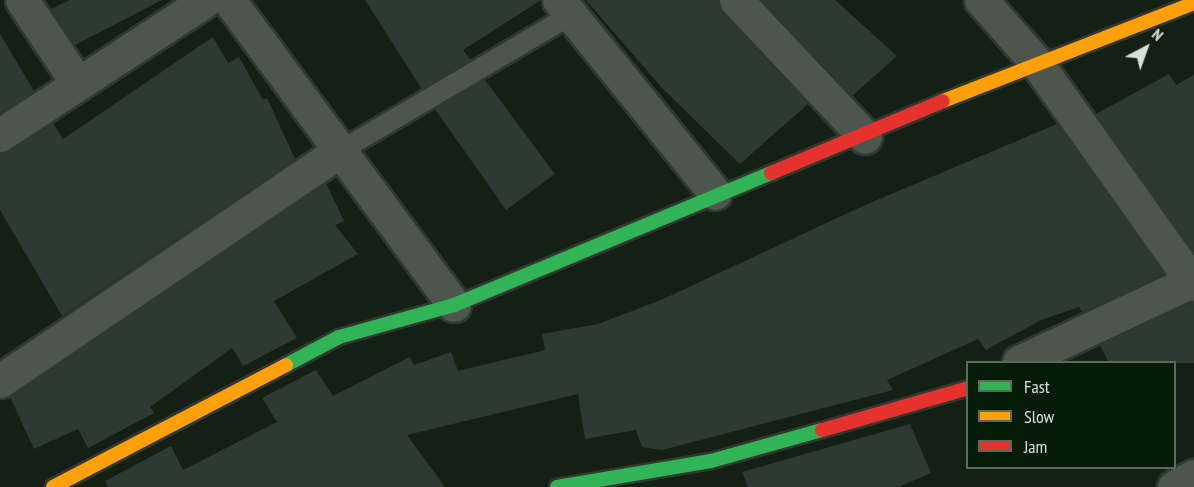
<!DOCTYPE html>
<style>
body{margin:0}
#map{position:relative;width:1194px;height:487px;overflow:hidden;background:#152015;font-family:"PT Sans Narrow",sans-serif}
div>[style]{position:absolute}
.building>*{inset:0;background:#2d3a33}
.roads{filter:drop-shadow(2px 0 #303830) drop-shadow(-2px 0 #303830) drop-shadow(0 2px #303830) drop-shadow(0 -2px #303830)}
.lane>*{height:20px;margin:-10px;padding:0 10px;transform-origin:10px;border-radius:10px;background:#4c564d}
.street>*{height:33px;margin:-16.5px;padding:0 16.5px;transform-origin:16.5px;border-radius:16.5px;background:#4c564d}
.fast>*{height:14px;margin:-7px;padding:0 7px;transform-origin:7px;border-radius:7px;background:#30b455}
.slow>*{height:14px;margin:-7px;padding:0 7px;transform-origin:7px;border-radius:7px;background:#ff9f0a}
.jam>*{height:14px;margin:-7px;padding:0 7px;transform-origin:7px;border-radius:7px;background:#e5322d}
span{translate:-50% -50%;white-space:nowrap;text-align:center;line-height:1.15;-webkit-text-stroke:5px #071c08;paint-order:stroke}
.legend{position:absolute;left:966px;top:361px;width:210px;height:108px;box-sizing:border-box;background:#071c08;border:2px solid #596c5a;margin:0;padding:8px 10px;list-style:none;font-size:18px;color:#d5e3d6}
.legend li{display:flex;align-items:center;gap:12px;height:30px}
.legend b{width:30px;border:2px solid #596c5a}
.north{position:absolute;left:1116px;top:18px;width:60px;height:60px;-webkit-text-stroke:4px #071c08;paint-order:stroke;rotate:41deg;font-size:16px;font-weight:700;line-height:24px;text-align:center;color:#d5e3d6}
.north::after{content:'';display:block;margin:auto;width:21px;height:27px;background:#d5e3d6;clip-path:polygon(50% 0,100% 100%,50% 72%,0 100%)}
</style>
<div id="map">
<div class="building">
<div style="clip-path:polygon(70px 0,162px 0,75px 45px,51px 9px)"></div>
<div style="clip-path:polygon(365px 0,541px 0,463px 50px,471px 60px,422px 89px)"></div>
<div style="clip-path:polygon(586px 0,718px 0,722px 13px,808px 104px,740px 164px,662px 88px)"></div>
<div style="clip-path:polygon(762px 0,835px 0,897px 56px,852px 96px)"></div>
<div style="clip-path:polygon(0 34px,34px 91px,0 113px)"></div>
<div style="clip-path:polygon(213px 37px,228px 63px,239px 57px,263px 100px,267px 98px,295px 159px,62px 316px,0 210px,0 154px,53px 123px,63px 139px)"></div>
<div style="clip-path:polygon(1169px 74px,1176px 85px,1194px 75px,1194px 252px,1096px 114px)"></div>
<div style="clip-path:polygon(485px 80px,555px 174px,506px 210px,435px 109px)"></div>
<div style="clip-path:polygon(1057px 124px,1164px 274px,1082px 312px,1079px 307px,1041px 320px,986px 350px,978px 339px,887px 380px,893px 390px,662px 450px,642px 447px,636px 430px,585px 439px,578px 394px,407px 435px,445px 487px,108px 487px,105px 481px,171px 446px,183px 470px,277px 422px,262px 398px,316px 370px,333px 396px,410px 357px,414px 365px,451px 352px,458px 371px,545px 350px,542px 334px,598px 324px,661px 300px,863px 206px)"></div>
<div style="clip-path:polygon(326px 183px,344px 221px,335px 225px,358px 254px,274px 301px,297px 338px,243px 366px,232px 348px,150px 407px,154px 413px,88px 448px,78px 429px,34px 449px,10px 397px)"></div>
<div style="clip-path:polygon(1194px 302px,1194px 363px,1109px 363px,1100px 345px)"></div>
<div style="clip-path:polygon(910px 424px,931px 473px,898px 487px,748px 487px,742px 472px)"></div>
</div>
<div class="roads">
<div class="lane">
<div style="left:340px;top:151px;width:268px;rotate:-30.5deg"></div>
</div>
<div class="street">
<div style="left:22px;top:0;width:101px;rotate:56.3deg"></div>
<div style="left:229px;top:0;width:379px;rotate:53.6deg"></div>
<div style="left:559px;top:0;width:248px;rotate:51.1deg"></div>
<div style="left:736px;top:0;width:188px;rotate:46.7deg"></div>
<div style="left:981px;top:0;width:83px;rotate:48.4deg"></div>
<div style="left:1036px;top:62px;width:272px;rotate:54.6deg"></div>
<div style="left:0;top:135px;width:246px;rotate:-33.2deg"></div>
<div style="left:1019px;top:362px;width:193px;rotate:-25.1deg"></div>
<div style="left:0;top:381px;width:410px;rotate:-34.1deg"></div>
<div style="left:1174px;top:487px;width:23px;rotate:-29deg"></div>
</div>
<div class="fast">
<div style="left:286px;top:365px;width:60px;rotate:-27.8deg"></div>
<div style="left:339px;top:337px;width:119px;rotate:-15.5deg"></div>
<div style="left:454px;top:305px;width:343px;rotate:-22.6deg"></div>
<div style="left:557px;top:487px;width:156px;rotate:-9.6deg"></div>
<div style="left:711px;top:461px;width:115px;rotate:-15.6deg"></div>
</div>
<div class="slow">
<div style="left:943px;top:101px;width:269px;rotate:-21.3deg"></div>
<div style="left:53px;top:487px;width:263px;rotate:-27.6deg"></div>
</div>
<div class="jam">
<div style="left:771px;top:173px;width:186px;rotate:-22.7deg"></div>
<div style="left:822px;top:430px;width:152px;rotate:-16deg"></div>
</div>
</div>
<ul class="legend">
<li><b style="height:8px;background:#30b455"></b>Fast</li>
<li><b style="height:8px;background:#ff9f0a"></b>Slow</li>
<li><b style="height:8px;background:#e5322d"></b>Jam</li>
</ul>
<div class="north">N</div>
</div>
